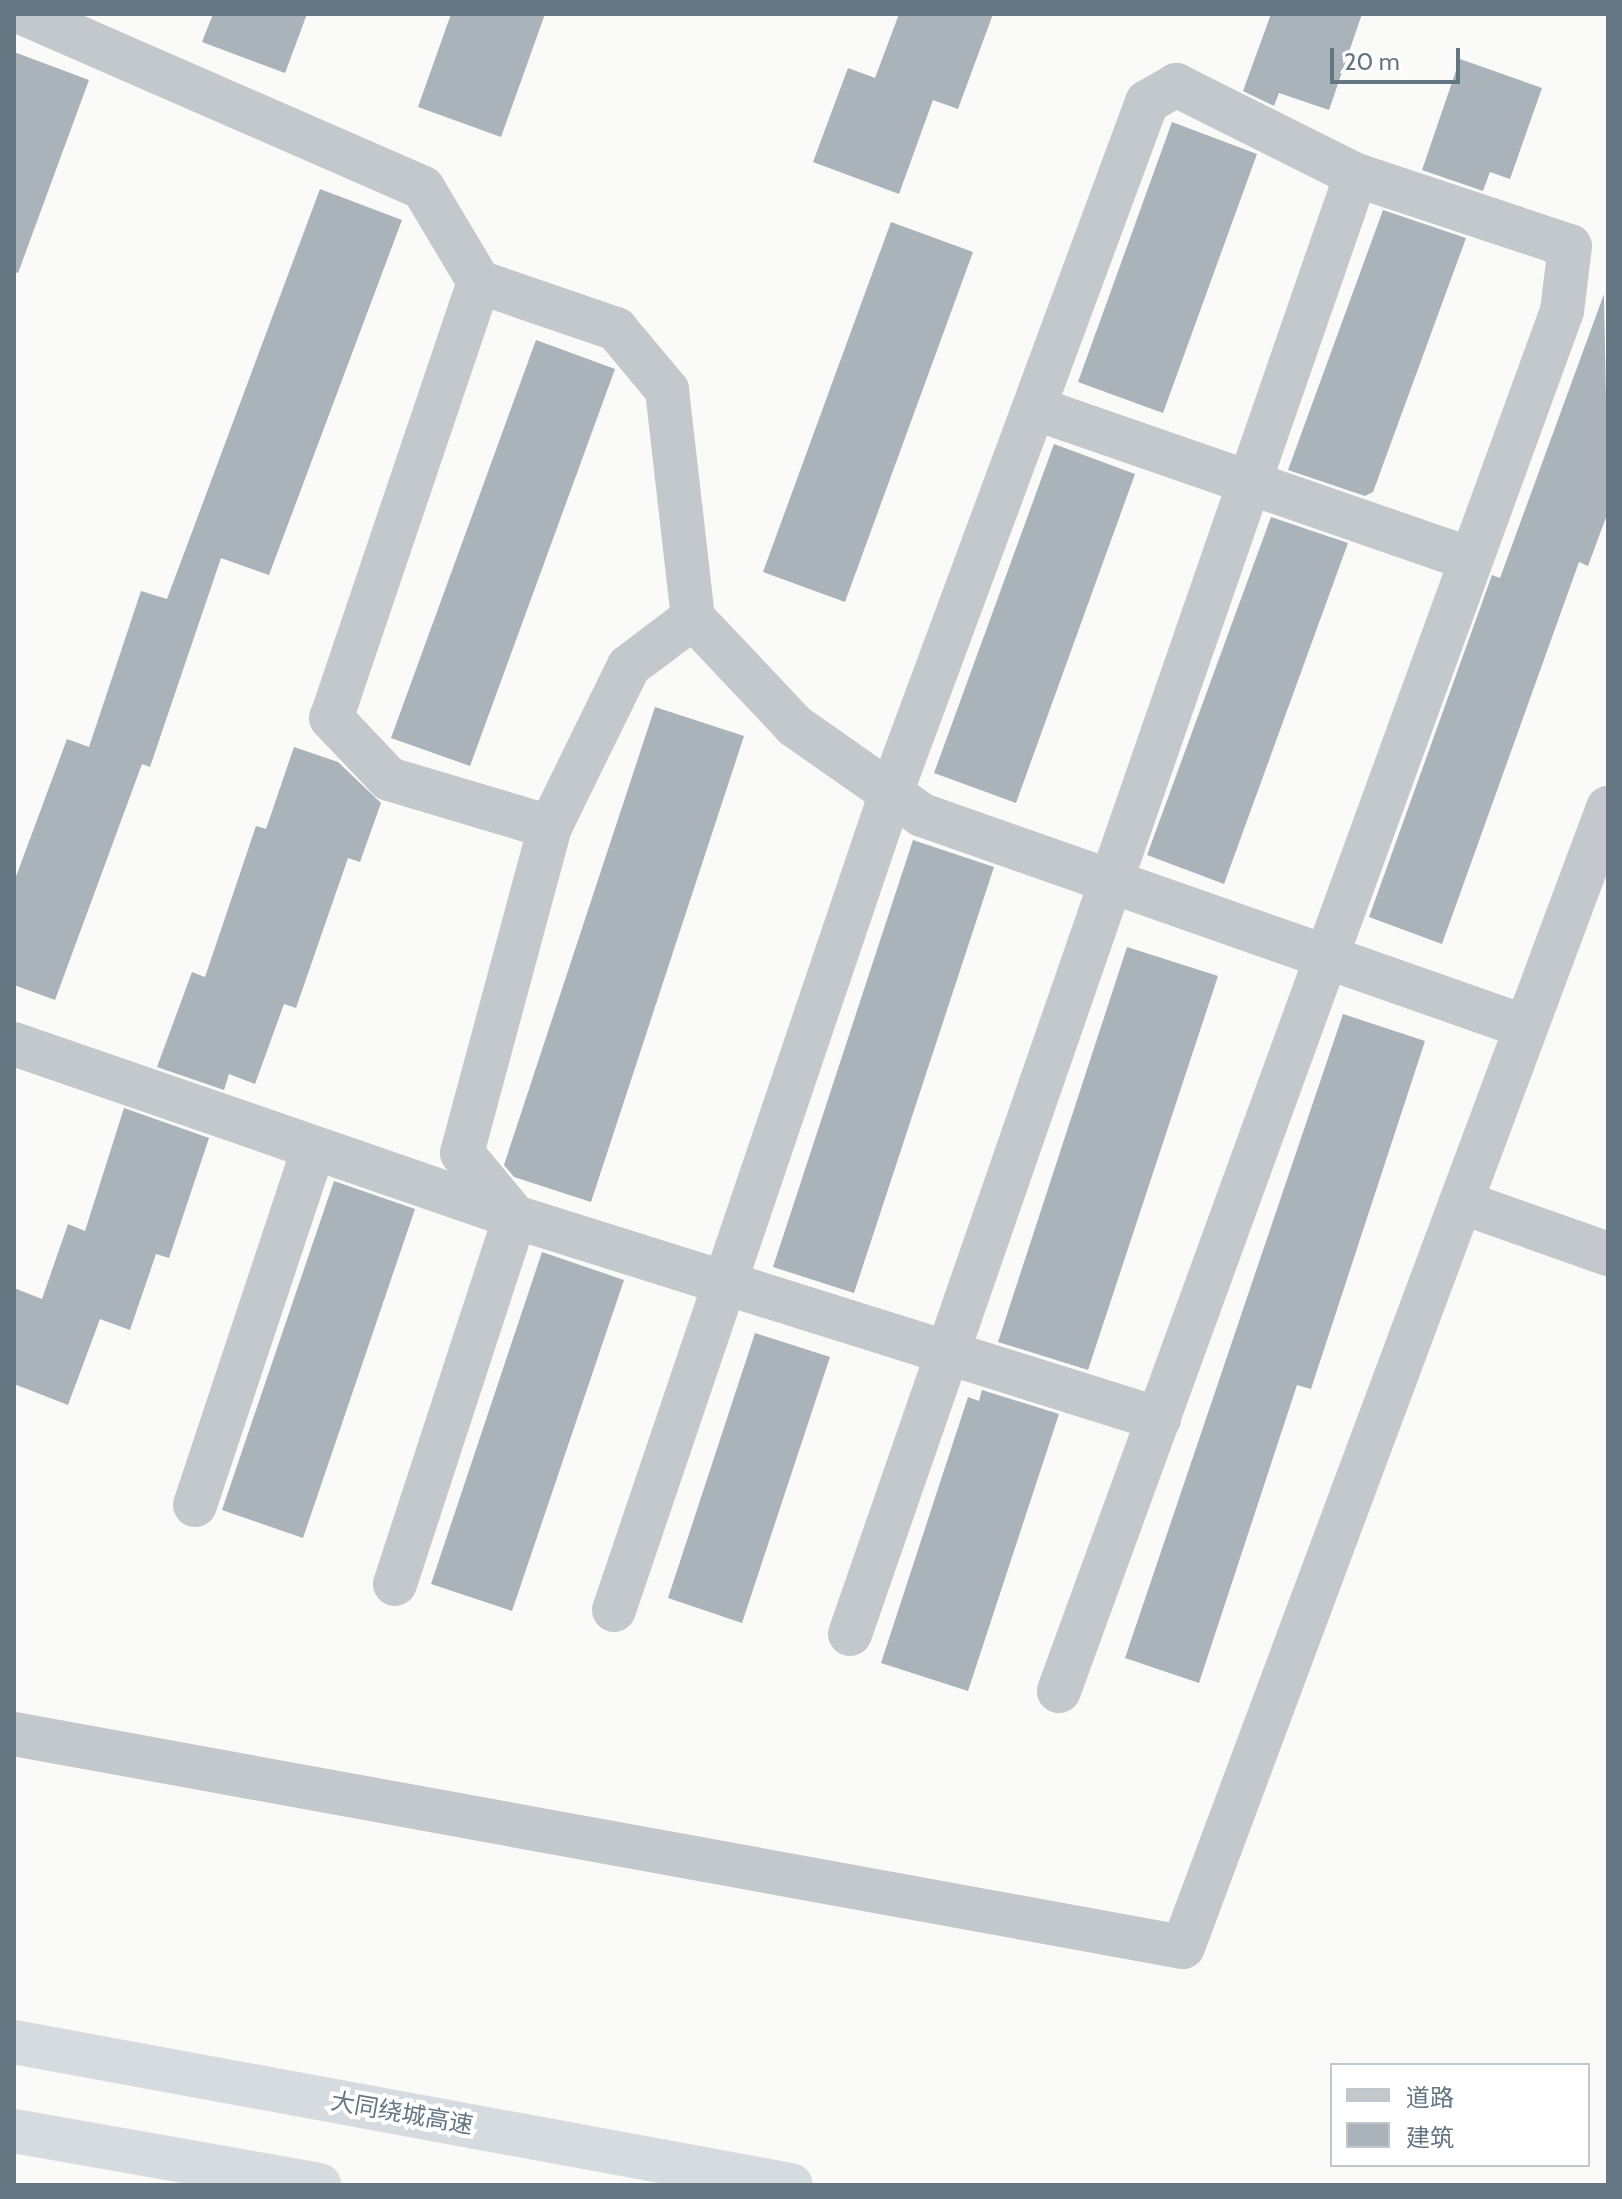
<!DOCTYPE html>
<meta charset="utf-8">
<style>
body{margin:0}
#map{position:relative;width:1622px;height:2199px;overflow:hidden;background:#fafaf8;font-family:Cabin,"Noto Sans SC",sans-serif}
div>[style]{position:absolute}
.building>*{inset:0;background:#aab3b9}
.minor>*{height:44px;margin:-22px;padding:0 22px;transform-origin:22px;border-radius:22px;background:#c3c8cc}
.highway>*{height:44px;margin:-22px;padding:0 22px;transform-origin:22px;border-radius:22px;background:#d6dbdf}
span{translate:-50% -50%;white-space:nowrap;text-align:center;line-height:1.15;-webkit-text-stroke:8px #fff;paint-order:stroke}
.street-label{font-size:24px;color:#657683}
.frame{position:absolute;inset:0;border:16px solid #657683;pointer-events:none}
.legend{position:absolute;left:1330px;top:2063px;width:260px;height:104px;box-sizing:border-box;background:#fff;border:2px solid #c1c8cd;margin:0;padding:10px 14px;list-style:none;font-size:24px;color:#657683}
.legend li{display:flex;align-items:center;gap:16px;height:40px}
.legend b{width:40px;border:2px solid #c1c8cd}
.scale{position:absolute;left:1330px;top:48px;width:130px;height:36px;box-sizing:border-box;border:4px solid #657683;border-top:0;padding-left:10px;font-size:24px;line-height:28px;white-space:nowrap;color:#657683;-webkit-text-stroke:6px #fff;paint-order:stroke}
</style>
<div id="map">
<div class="building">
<div style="clip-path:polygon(213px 14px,307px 14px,285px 73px,202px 42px)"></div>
<div style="clip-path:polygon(451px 14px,545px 14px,501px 137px,418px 107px)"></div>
<div style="clip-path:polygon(899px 14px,993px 14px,958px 109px,933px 100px,899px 194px,813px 162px,848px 68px,875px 78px)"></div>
<div style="clip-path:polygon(1271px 14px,1362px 14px,1329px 110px,1279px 93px,1274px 106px,1243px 91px)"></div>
<div style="clip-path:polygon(14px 52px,89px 80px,18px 273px,14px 272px)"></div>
<div style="clip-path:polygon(1460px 59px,1542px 88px,1510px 179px,1490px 172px,1483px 191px,1422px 170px)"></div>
<div style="clip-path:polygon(1172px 122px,1257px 154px,1163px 413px,1078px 382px)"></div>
<div style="clip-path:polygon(320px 189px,402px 220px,269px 575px,221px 558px,150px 767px,142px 764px,55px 1000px,14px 985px,14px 882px,67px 739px,89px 747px,141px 591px,167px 599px)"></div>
<div style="clip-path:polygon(1383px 210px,1466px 238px,1373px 492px,1365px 496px,1288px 470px)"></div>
<div style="clip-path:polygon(891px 222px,973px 252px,845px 602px,763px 572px)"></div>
<div style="clip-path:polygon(1604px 294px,1608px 512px,1588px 566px,1579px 562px,1442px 944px,1369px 917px,1492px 575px,1500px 578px)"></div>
<div style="clip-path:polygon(536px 340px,615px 369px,470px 766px,391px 738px)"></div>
<div style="clip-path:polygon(1054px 444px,1135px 474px,1016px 803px,934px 773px)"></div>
<div style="clip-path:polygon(1271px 517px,1348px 543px,1224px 884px,1147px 855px)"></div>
<div style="clip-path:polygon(655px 707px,744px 736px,591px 1202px,514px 1177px,504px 1165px)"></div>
<div style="clip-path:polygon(294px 747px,338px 762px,381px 803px,360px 862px,348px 858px,296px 1008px,284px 1004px,255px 1084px,229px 1074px,224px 1090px,157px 1067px,192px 972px,205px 977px,256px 826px,266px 829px)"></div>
<div style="clip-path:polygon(913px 840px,994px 867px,854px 1293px,773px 1267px)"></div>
<div style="clip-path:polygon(1127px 947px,1218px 976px,1088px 1370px,998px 1342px)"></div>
<div style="clip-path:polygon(1343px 1014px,1425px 1041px,1311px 1389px,1297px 1385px,1199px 1683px,1125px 1658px)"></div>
<div style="clip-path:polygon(124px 1108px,209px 1138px,169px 1258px,156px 1254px,130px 1330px,100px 1319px,68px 1405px,14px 1384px,14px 1288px,42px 1299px,68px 1224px,85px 1231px)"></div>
<div style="clip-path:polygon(334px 1181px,415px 1209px,303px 1538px,222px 1510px)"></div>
<div style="clip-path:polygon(542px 1252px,624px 1280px,512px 1611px,431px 1584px)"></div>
<div style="clip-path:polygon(755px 1333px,830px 1357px,742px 1623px,668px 1598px)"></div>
<div style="clip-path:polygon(982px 1390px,1059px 1414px,968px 1691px,881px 1663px,968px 1397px,979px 1401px)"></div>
</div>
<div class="minor">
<div style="left:25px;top:14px;width:434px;rotate:23.6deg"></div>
<div style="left:423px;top:188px;width:109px;rotate:59.2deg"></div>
<div style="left:479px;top:282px;width:460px;rotate:108.7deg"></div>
<div style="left:331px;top:718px;width:84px;rotate:46.4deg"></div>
<div style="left:389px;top:779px;width:168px;rotate:16.6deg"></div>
<div style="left:550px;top:827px;width:179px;rotate:-63.9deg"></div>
<div style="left:629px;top:666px;width:80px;rotate:-36.9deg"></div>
<div style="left:693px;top:618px;width:149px;rotate:46.6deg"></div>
<div style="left:795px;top:726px;width:155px;rotate:35deg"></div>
<div style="left:922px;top:815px;width:640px;rotate:19.34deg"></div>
<div style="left:479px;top:282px;width:145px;rotate:18.9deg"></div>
<div style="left:616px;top:329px;width:80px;rotate:50.1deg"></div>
<div style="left:667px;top:390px;width:229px;rotate:83.5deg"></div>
<div style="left:1034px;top:408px;width:461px;rotate:19.1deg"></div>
<div style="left:14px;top:1044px;width:530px;rotate:19.05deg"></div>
<div style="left:515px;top:1217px;width:675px;rotate:17.41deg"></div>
<div style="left:1461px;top:1202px;width:156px;rotate:19.5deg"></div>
<div style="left:195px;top:1505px;width:376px;rotate:-71.6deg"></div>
<div style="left:395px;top:1584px;width:386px;rotate:-71.9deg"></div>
<div style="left:515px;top:1217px;width:83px;rotate:-129.6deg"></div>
<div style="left:462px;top:1153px;width:338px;rotate:-74.9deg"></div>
<div style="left:614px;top:1610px;width:863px;rotate:-71.27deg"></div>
<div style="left:891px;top:793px;width:737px;rotate:-69.67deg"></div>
<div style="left:1147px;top:102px;width:34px;rotate:-30deg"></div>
<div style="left:1176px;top:85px;width:201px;rotate:26.6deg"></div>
<div style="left:1356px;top:175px;width:225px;rotate:18.4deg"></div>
<div style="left:1570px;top:246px;width:65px;rotate:97deg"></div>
<div style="left:1562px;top:311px;width:1469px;rotate:110.03deg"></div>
<div style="left:850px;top:1634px;width:1544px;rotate:-70.87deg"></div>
<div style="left:14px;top:1734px;width:1188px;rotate:10.33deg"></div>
<div style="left:1183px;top:1947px;width:1216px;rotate:-69.54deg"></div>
</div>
<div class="highway">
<div style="left:14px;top:2042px;width:790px;rotate:10.43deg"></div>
<div style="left:14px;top:2131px;width:310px;rotate:10deg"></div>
</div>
<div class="street-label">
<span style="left:402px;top:2113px;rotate:10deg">大同绕城高速</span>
</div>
<div class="frame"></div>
<ul class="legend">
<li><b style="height:10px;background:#c3c8cc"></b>道路</li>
<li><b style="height:22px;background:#aab3b9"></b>建筑</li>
</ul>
<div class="scale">20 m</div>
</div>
